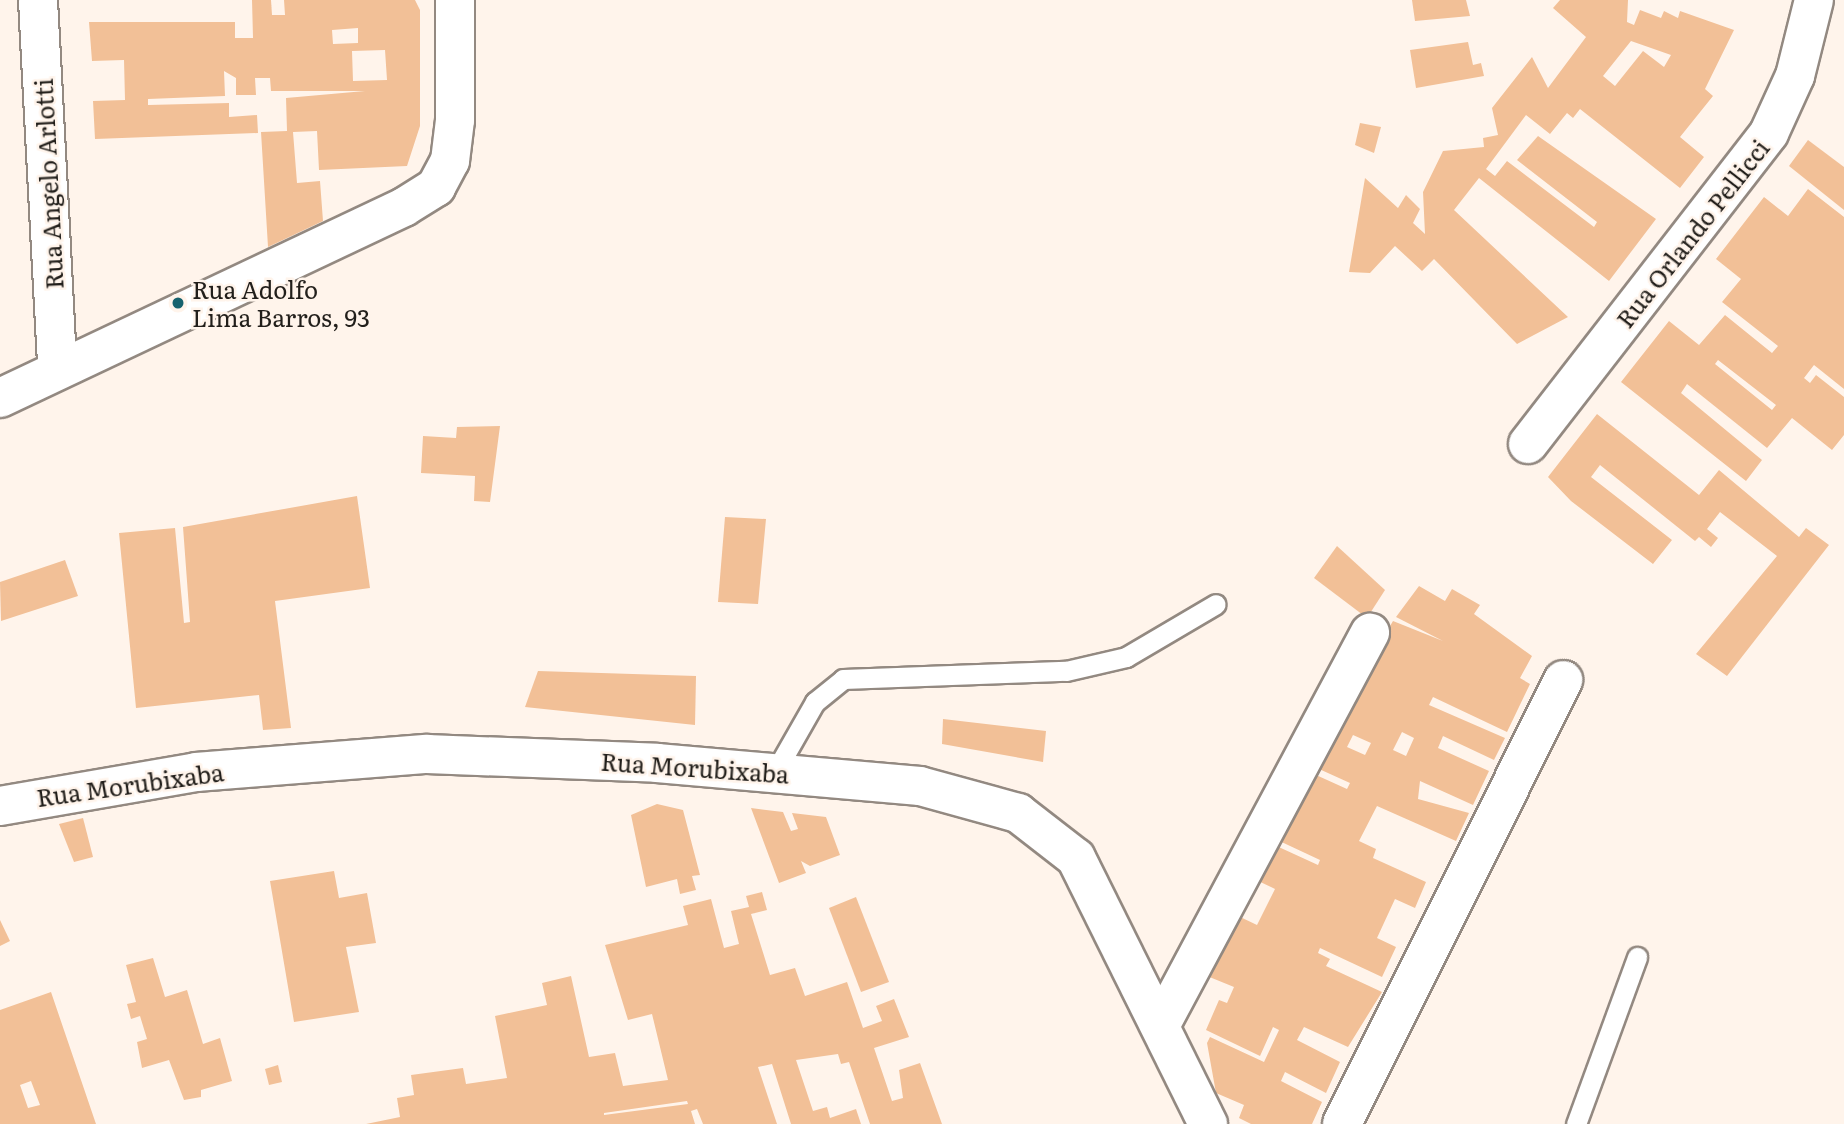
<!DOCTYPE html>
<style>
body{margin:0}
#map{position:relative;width:1844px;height:1124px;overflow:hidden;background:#fff4eb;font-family:Literata,serif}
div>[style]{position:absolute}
.building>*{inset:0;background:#f2c097}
.roads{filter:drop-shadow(2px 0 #938981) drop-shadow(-2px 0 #938981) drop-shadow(0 2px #938981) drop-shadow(0 -2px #938981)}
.service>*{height:19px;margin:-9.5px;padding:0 9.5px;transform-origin:9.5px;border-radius:9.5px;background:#fff}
.minor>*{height:38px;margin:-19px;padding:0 19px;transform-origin:19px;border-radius:19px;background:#fff}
.tertiary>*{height:38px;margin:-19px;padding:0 19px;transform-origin:19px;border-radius:19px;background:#fff}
.dots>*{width:19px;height:19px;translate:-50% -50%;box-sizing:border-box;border:4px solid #fff4eb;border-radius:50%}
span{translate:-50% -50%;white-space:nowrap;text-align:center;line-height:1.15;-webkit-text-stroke:5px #fff4eb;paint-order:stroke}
.street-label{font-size:24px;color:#221f1b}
.poi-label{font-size:24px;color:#221f1b}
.left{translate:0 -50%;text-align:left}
</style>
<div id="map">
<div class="building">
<div style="clip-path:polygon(evenodd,252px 0,271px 0,272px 15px,285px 15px,284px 0,415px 0,420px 10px,420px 126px,407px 166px,319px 170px,317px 131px,293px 132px,297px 183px,320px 181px,323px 221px,268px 247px,261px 132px,287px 131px,286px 98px,365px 91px,271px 91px,270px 78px,255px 78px,256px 95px,236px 95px,236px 78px,224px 71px,225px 96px,148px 99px,148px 105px,229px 103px,229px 117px,257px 115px,258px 133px,95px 139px,93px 101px,125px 100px,124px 60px,92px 61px,89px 22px,235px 22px,235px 38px,253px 38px,252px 0,358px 28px,358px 43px,333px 44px,332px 30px,358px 28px,252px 0,385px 50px,387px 80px,353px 81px,352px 51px,385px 50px)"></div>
<div style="clip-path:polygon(1412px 0,1466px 0,1470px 16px,1415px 21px)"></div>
<div style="clip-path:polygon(evenodd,1560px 0,1628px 0,1627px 22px,1634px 25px,1640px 10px,1661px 18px,1664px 11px,1678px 18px,1680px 11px,1734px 30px,1705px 89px,1713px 96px,1680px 137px,1704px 157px,1680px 188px,1580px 109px,1573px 118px,1567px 113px,1550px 134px,1526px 115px,1486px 169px,1495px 176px,1507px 161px,1594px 227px,1597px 222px,1517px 160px,1538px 136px,1656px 219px,1609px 281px,1479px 178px,1454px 210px,1568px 317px,1517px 344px,1434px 259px,1422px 271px,1395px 246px,1370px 273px,1349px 272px,1365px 178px,1398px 208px,1406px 195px,1420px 209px,1413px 223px,1425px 234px,1423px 192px,1443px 151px,1484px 147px,1483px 138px,1498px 135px,1492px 108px,1532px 57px,1548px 88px,1586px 37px,1553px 8px,1560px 0,1631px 41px,1671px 55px,1664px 67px,1643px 51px,1615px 86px,1603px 76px,1631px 41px)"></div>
<div style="clip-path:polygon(1468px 42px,1473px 65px,1481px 63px,1484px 76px,1416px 88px,1410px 50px)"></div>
<div style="clip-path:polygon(1360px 123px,1381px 127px,1374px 153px,1355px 145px)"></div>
<div style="clip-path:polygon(1808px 140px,1844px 167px,1844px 210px,1789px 166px)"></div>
<div style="clip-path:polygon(evenodd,1808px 189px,1844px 217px,1844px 389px,1814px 365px,1804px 378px,1810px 383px,1816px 375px,1844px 397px,1844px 435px,1832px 450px,1792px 418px,1767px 448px,1687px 384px,1681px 393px,1762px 460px,1746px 481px,1621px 382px,1669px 321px,1699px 345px,1725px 315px,1772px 353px,1778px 346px,1722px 302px,1741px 279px,1716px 259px,1764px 197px,1788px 216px,1808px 189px,1718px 360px,1776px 405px,1772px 410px,1715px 364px,1718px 360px)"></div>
<div style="clip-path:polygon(1597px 414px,1699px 495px,1719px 470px,1799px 537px,1806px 528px,1829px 545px,1727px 676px,1696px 654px,1777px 556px,1720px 512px,1707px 529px,1718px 538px,1711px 547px,1699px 537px,1695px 541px,1600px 465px,1591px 477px,1672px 540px,1653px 564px,1571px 501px,1548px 477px)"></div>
<div style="clip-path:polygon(500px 426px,490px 502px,474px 501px,475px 476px,421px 473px,423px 436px,456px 438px,457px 427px)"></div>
<div style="clip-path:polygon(357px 496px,370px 588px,275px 601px,291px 728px,263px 730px,259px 695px,136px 708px,119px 533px,175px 528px,184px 623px,190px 622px,183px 527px)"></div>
<div style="clip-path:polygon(725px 517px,766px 519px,758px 604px,718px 602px)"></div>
<div style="clip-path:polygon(1337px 546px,1385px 590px,1367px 618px,1314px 578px)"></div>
<div style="clip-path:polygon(65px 560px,78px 596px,1px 621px,0 582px)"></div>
<div style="clip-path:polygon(evenodd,1419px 586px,1445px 601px,1452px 589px,1480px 605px,1474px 614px,1532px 656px,1520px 678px,1530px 684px,1507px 732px,1433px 697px,1429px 705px,1505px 738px,1494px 760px,1443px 736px,1438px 748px,1489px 771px,1473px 805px,1420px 781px,1418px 799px,1469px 813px,1456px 841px,1377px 806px,1359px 841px,1376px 849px,1373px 858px,1426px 882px,1415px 908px,1395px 899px,1377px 938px,1396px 947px,1382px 977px,1320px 948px,1318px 953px,1330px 959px,1326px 966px,1382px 992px,1348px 1047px,1304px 1027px,1297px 1040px,1340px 1062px,1326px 1093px,1285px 1072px,1281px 1081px,1322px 1102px,1312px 1124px,1251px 1124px,1239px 1118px,1244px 1105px,1216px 1093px,1207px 1043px,1210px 1037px,1264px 1062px,1279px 1030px,1273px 1027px,1260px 1056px,1206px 1030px,1219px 1000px,1227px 1003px,1234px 987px,1207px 976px,1236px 915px,1257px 925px,1275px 889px,1254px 879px,1270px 843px,1318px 865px,1320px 860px,1273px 838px,1305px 770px,1347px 789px,1350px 783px,1308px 764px,1393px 621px,1443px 641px,1396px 617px,1419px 586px,1402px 732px,1414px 738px,1406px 756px,1393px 750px,1402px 732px,1419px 586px,1353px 735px,1371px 743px,1365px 755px,1347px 747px,1353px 735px)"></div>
<div style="clip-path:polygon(538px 671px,696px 676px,695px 725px,525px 707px)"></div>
<div style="clip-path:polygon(943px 719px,1046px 731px,1043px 762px,942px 744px)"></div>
<div style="clip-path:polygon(657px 804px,683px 810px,700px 875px,692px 876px,696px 890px,680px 894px,677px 879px,646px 887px,631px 815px)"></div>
<div style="clip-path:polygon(751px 808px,783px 812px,791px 831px,798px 829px,792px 813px,826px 817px,840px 855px,810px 866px,801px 861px,806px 873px,779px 883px)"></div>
<div style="clip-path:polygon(83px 818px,93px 857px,74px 862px,59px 824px)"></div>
<div style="clip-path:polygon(334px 871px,339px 898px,367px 893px,376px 943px,346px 947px,359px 1012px,294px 1022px,270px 881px)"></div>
<div style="clip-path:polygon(evenodd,762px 892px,767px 910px,751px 914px,770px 975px,795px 968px,805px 996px,847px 982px,863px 1028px,882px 1021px,876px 1006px,894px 999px,909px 1037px,874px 1048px,892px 1101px,903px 1098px,899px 1070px,920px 1063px,942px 1124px,870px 1124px,849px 1062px,841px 1064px,838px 1054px,796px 1060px,813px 1111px,827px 1107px,830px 1118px,856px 1109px,861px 1124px,791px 1124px,772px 1064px,758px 1067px,777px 1124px,703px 1124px,697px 1109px,691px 1111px,695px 1124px,366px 1124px,400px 1117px,397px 1098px,414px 1095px,411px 1075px,463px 1068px,466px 1084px,507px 1078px,495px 1016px,547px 1005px,542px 983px,571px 976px,589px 1057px,615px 1053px,623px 1086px,668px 1080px,652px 1014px,628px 1020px,605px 945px,688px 925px,683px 906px,711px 899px,724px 948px,739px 944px,731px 911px,749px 907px,746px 896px,762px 892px,687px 1101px,688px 1104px,604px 1115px,604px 1113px,687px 1101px)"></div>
<div style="clip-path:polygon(856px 897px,889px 982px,861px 992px,829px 908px)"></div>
<div style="clip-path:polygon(0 920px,10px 941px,0 946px)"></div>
<div style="clip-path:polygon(153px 958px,165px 997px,187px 990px,203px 1044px,220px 1038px,232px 1081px,201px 1090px,201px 1097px,184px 1100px,169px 1060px,142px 1068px,137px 1042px,147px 1039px,140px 1016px,131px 1019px,127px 1004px,136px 1002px,126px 965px)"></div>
<div style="clip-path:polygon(evenodd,51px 992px,96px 1124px,0 1124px,0 1010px,51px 992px,31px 1081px,40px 1105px,28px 1108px,20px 1085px,31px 1081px)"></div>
<div style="clip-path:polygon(278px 1065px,282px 1082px,269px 1085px,265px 1069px)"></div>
</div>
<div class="roads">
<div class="service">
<div style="left:775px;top:772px;width:81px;rotate:-60.3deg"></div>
<div style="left:815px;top:702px;width:36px;rotate:-39deg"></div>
<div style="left:843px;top:679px;width:223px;rotate:-2.1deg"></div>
<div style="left:1066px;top:671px;width:62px;rotate:-13.1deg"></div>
<div style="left:1126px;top:657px;width:104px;rotate:-30.5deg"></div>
<div style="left:1576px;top:1124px;width:178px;rotate:-69.9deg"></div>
</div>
<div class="minor">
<div style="left:38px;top:0;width:368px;rotate:87deg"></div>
<div style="left:0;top:398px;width:447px;rotate:-25.3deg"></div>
<div style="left:404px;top:207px;width:38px;rotate:-32deg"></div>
<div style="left:436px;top:187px;width:30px;rotate:-62deg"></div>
<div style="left:450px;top:161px;width:41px;rotate:-83deg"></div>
<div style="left:455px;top:120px;width:120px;rotate:-90deg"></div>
<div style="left:1528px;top:444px;width:393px;rotate:-52.2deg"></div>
<div style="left:1769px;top:133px;width:63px;rotate:-65.5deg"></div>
<div style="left:1795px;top:76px;width:78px;rotate:-76deg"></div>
<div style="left:1160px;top:1026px;width:446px;rotate:-61.9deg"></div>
<div style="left:1342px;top:1124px;width:496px;rotate:-63.5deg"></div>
</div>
<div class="tertiary">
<div style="left:0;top:806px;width:199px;rotate:-9.8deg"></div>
<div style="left:196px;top:772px;width:232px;rotate:-4.5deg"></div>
<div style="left:427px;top:754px;width:230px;rotate:2.2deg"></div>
<div style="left:657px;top:763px;width:264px;rotate:5deg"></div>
<div style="left:920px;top:786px;width:102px;rotate:15.4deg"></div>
<div style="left:1018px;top:813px;width:73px;rotate:37.8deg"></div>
<div style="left:1076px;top:858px;width:297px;rotate:63.6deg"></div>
</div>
</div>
<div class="dots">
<div style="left:178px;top:303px;background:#16626e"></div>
</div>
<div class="street-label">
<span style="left:48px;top:184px;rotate:-93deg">Rua Angelo Arlotti</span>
<span style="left:1692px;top:233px;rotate:-52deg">Rua Orlando Pellicci</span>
<span style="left:695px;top:767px;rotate:4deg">Rua Morubixaba</span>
<span style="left:130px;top:784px;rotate:-8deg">Rua Morubixaba</span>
</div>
<div class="poi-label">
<span class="left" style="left:192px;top:303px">Rua Adolfo<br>Lima Barros, 93</span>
</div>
</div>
